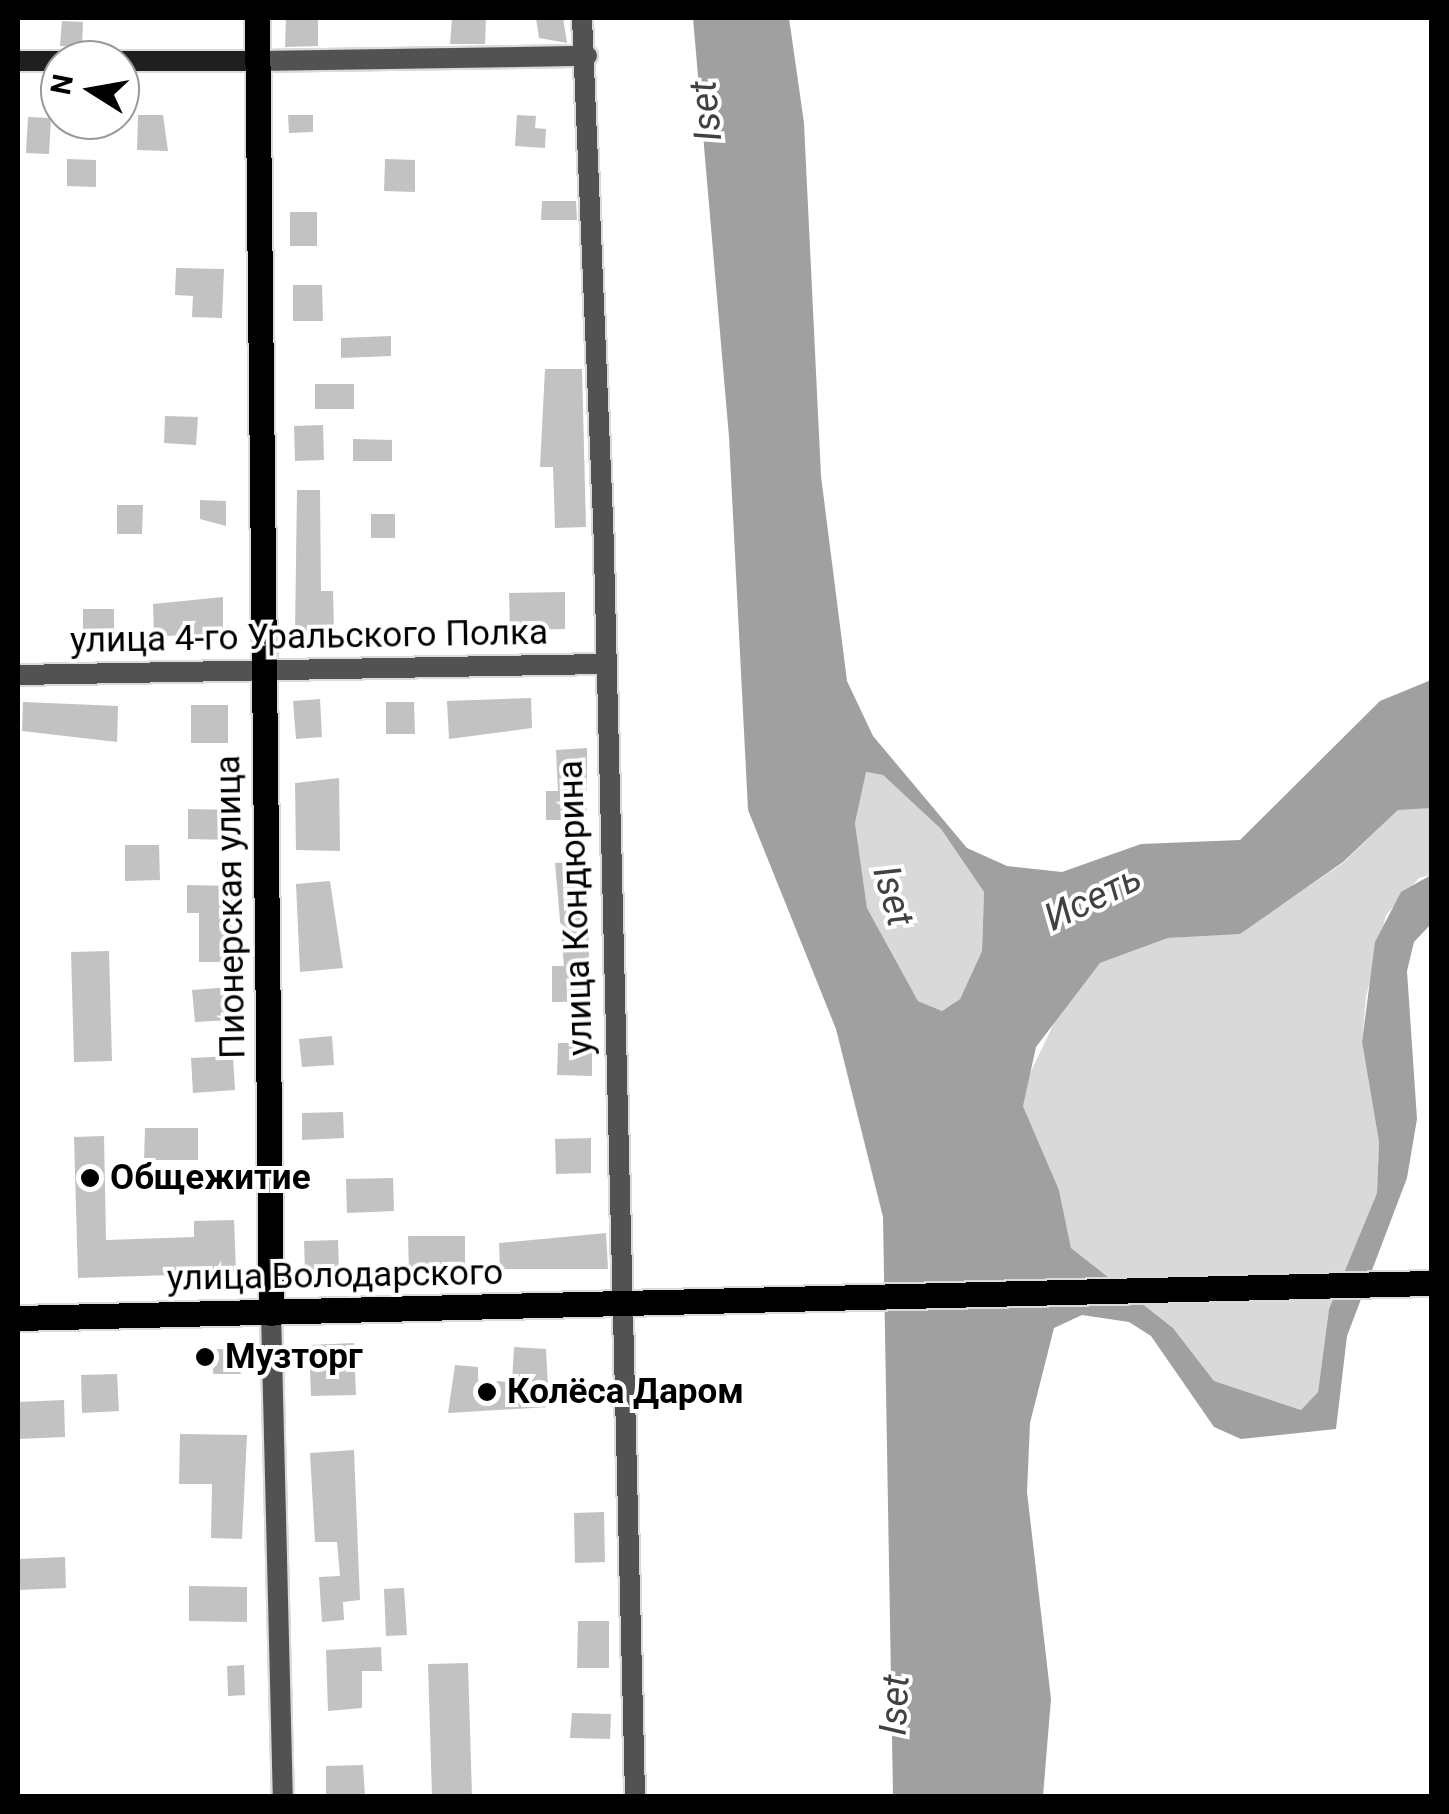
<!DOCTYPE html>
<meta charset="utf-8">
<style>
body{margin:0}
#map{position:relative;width:1449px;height:1814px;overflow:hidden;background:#fff;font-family:Roboto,sans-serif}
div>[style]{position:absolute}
.green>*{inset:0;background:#d9d9d9}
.water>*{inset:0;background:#a0a0a0}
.building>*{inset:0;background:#c2c2c2}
.roads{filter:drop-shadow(2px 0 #dbdbdb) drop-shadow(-2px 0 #dbdbdb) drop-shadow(0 2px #dbdbdb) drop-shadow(0 -2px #dbdbdb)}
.street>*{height:20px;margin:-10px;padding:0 10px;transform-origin:10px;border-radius:10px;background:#525252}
.secondary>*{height:20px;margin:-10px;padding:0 10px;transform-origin:10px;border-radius:10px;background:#1f1f1f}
.primary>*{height:25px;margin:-12.5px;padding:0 12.5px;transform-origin:12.5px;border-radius:12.5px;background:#000}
.dots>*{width:28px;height:28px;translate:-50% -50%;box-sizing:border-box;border:5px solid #fff;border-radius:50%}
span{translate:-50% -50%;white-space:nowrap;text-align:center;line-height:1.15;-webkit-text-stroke:8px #fff;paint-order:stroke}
.street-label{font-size:35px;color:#000}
.poi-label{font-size:35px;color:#000;font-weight:700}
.left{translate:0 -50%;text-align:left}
.water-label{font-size:38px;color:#414141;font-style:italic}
.frame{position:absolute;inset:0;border:20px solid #000;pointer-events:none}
.north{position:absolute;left:40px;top:40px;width:100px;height:100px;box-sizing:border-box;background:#fff;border:2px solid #999;border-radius:50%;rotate:281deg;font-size:28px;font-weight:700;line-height:40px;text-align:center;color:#000}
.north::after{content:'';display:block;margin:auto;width:35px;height:45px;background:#000;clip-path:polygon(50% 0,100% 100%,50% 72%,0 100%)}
</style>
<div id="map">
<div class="green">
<div style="clip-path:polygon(865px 772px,883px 775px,941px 829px,984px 892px,982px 951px,960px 999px,942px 1011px,918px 1001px,867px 908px,855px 823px)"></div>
<div style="clip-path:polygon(1417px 806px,1431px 808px,1431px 875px,1419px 878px,1386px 915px,1366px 997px,1362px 1042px,1379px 1142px,1377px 1193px,1329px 1309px,1318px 1392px,1301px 1410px,1214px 1381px,1173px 1328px,1071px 1248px,1059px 1190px,1023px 1106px,1024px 1086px,1064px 1002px,1100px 963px,1168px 938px,1240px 933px,1343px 863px,1398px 810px)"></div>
</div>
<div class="water">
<div style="clip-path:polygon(evenodd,693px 18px,789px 18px,804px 123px,821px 476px,847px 681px,873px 736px,967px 848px,1007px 866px,1062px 872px,1141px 844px,1240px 840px,1380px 701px,1431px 680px,1431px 808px,1398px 810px,1343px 862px,1240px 934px,1168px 938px,1100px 963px,1036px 1047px,1023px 1106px,1059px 1190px,1071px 1248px,1173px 1328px,1214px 1381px,1301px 1410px,1318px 1392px,1329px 1309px,1377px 1193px,1379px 1142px,1362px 1042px,1375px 942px,1401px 892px,1431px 875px,1431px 924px,1414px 942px,1407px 971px,1417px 1119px,1407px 1178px,1347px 1336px,1336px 1429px,1241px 1439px,1214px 1427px,1151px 1336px,1129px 1322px,1082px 1315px,1054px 1328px,1030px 1423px,1027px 1492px,1051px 1699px,1043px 1796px,893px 1796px,883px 1217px,836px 1029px,748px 810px,729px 437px,693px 18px,866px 772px,883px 775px,941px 829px,984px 892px,982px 951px,960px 999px,942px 1011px,918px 1001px,867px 908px,855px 823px,866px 772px)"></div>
</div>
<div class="building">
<div style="clip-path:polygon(286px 18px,318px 18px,318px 46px,285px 47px)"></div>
<div style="clip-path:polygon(452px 18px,486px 18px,485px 44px,450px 44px)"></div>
<div style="clip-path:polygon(536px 18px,563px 18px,567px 43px,539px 38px)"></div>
<div style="clip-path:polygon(62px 21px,83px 22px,82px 47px,60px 46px)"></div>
<div style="clip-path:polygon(138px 115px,163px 115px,168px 151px,137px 150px)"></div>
<div style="clip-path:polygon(288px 115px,313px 115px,313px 132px,289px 133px)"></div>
<div style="clip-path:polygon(517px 115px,536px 116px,535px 128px,546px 129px,545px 148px,515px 146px)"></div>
<div style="clip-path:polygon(28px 117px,51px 118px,49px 154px,26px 153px)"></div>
<div style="clip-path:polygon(67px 159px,96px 160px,96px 187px,67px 186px)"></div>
<div style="clip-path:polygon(385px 159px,415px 160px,415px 192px,384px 191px)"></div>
<div style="clip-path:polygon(542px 201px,576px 201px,577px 220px,541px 220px)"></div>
<div style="clip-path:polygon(290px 212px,317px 212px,317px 246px,290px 246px)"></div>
<div style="clip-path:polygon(176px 268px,224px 269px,222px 318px,192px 317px,193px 296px,175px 295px)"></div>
<div style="clip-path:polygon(293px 285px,322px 285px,323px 321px,293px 321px)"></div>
<div style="clip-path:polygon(391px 336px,391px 356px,341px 358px,341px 338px)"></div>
<div style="clip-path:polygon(545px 369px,582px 369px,586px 527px,555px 528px,553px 467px,540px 467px)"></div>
<div style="clip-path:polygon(315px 384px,354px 384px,354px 409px,315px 409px)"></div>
<div style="clip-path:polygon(165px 416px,198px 417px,196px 445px,164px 443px)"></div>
<div style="clip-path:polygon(323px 425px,324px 460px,295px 461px,294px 426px)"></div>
<div style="clip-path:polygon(353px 439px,392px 440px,392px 461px,353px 461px)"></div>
<div style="clip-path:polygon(297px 490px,320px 490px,321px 591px,333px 591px,334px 632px,295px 633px)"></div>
<div style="clip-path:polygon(200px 500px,226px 501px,226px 526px,200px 519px)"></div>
<div style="clip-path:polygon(117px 505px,143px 505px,142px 534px,117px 534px)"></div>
<div style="clip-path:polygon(371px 514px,395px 514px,395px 538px,371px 538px)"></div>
<div style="clip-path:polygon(565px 592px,565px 629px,510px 630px,509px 593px)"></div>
<div style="clip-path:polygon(223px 597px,223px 635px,154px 636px,153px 604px)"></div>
<div style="clip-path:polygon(83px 609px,114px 609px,114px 638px,83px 638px)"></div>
<div style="clip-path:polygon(531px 698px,532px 728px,449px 739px,447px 701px)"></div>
<div style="clip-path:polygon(320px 699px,322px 737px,296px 739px,293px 701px)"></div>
<div style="clip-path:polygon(23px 702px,118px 706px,117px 742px,22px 731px)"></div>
<div style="clip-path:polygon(386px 702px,414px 702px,415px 734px,386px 734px)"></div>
<div style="clip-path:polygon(191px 705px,228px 705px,228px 743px,191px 743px)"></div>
<div style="clip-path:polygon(587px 748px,587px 820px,546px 820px,546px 791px,558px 791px,556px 750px)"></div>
<div style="clip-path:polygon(339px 778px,340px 851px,296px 850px,295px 783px)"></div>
<div style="clip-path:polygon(188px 809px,232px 810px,232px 840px,188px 839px)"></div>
<div style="clip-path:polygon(125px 845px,159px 845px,160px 880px,125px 881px)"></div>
<div style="clip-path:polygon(587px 861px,590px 1002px,552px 1002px,552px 966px,564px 966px,555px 863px)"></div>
<div style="clip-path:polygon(330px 881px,343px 968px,300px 972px,296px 884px)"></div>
<div style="clip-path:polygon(187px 885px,232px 886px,231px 962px,199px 962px,199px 913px,187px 913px)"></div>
<div style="clip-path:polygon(109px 951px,112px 1061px,74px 1062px,71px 952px)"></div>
<div style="clip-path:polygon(230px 987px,232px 1020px,195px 1022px,192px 990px)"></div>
<div style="clip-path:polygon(332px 1036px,334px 1065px,302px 1067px,299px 1039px)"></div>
<div style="clip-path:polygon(558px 1043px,592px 1043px,592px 1076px,557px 1075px)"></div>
<div style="clip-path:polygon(233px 1056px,235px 1090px,193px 1093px,191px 1058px)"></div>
<div style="clip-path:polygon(343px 1112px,344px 1138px,302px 1140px,302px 1113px)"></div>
<div style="clip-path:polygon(145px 1128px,198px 1128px,198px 1160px,144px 1160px)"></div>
<div style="clip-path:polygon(104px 1136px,106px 1240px,194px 1237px,194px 1221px,234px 1220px,236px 1273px,78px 1278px,74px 1137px)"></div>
<div style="clip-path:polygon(591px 1138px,591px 1173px,556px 1174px,555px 1139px)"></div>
<div style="clip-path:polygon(393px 1178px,394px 1211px,347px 1213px,346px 1179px)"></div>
<div style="clip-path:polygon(606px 1233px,608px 1269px,500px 1269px,499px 1243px)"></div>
<div style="clip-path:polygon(408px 1236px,465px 1236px,465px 1272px,409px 1273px)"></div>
<div style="clip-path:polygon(338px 1240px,339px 1272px,305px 1273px,304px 1241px)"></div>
<div style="clip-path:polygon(354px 1343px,356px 1395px,311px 1396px,309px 1345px)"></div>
<div style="clip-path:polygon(514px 1347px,546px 1349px,549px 1407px,448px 1413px,455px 1365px,478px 1367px,478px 1380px,512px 1382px)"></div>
<div style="clip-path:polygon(213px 1349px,241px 1349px,241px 1374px,213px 1374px)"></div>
<div style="clip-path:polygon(117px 1374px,119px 1411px,82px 1413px,81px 1375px)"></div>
<div style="clip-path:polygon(64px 1400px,65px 1437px,18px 1439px,18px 1402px)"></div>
<div style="clip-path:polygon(180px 1434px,247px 1435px,242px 1539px,211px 1538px,212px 1484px,179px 1484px)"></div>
<div style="clip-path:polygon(354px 1450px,360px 1600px,343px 1602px,344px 1620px,322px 1622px,319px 1577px,340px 1576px,337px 1542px,315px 1542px,310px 1453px)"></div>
<div style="clip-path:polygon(604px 1512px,605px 1562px,575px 1563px,574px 1513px)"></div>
<div style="clip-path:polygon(65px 1557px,66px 1588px,18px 1590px,18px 1559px)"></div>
<div style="clip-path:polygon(189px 1586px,247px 1587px,247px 1622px,189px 1621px)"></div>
<div style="clip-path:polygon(404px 1588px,407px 1635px,386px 1636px,384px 1589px)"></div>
<div style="clip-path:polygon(578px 1621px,609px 1621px,609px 1668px,577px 1668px)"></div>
<div style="clip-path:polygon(381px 1647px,382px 1671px,362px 1671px,362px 1708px,328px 1711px,326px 1650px)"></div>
<div style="clip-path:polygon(468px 1663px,472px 1796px,432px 1796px,428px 1664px)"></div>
<div style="clip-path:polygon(244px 1665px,245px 1695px,228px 1696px,227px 1666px)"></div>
<div style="clip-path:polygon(572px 1713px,611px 1714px,610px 1739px,570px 1738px)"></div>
<div style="clip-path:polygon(363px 1765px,365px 1796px,326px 1796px,326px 1766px)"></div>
</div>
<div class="roads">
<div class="street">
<div style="left:582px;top:18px;width:495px;rotate:87.6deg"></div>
<div style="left:603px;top:513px;width:1283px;rotate:88.57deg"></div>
<div style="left:258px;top:61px;width:329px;rotate:-0.9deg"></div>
<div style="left:18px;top:675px;width:584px;rotate:-1.08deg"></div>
<div style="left:271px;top:1313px;width:483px;rotate:88.6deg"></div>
</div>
<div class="secondary">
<div style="left:18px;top:61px;width:42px"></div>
<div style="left:120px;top:61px;width:138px"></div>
</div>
<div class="primary">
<div style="left:257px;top:18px;width:1295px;rotate:89.38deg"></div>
<div style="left:18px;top:1318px;width:1414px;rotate:-1.42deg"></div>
</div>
</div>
<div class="dots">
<div style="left:90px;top:1178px;background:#000"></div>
<div style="left:205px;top:1357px;background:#000"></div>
<div style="left:487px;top:1392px;background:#000"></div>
</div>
<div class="street-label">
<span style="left:309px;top:637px;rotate:-1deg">улица 4-го Уральского Полка</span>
<span style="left:231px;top:907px;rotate:-91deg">Пионерская улица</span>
<span style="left:576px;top:908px;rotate:-92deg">улица Кондюрина</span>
<span style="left:335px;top:1276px;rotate:-1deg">улица Володарского</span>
</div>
<div class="poi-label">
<span class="left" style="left:110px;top:1178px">Общежитие</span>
<span class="left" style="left:225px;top:1357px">Музторг</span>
<span class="left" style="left:507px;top:1392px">Колёса Даром</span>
</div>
<div class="water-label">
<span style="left:706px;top:111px;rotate:-96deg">Iset</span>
<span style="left:893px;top:896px;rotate:74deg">Iset</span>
<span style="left:1093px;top:898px;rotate:-26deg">Исеть</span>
<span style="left:895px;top:1705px;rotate:-87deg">Iset</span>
</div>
<div class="frame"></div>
<div class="north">N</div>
</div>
